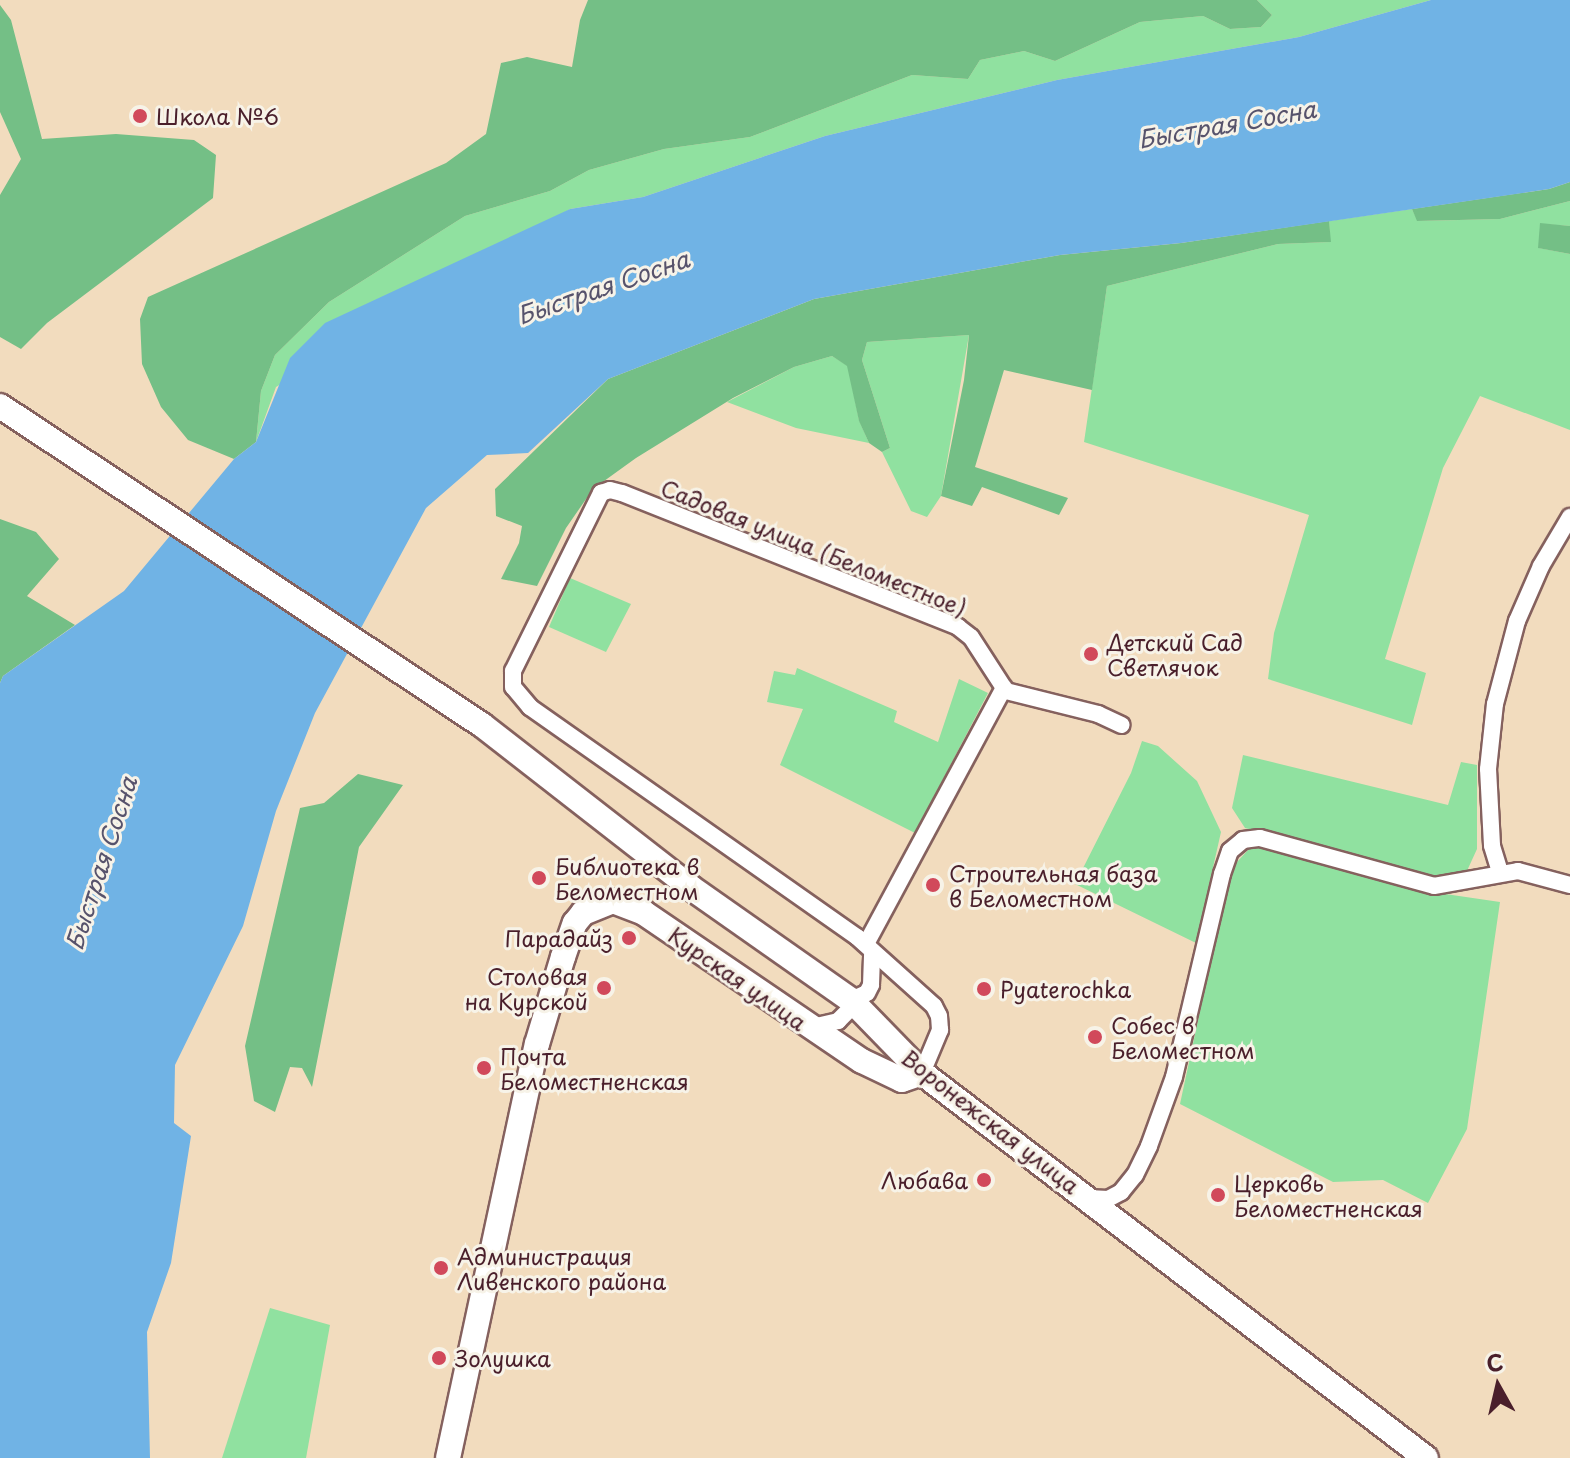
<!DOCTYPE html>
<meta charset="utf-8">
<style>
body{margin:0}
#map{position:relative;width:1570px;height:1458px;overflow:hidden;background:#f2dcbe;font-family:"Playpen Sans",sans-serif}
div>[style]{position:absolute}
.green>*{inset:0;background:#90e1a0}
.forest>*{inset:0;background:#74bf86}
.water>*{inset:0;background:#70b3e5}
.roads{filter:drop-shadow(2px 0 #85615e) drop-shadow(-2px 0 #85615e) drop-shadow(0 2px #85615e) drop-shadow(0 -2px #85615e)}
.street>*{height:16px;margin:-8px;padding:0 8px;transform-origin:8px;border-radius:8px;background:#fff}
.secondary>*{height:24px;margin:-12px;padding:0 12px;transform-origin:12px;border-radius:12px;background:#fff}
.dots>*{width:22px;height:22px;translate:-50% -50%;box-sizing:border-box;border:4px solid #f7f3e8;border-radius:50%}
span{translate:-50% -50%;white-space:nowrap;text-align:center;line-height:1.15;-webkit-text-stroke:6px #f7f3e8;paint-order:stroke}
.poi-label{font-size:22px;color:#4a1f2b}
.left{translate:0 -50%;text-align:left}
.right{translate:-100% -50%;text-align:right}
.street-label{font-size:22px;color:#4a1f2b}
.water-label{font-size:24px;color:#57536c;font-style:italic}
.north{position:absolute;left:1458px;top:1346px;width:80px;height:80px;-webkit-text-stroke:6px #f7f3e8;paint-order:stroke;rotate:352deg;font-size:22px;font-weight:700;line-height:32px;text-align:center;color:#4a1f2b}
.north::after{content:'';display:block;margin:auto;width:28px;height:36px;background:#4a1f2b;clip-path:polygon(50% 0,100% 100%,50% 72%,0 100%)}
</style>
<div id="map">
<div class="green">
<div style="clip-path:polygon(1257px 0,1431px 0,1299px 37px,1057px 80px,825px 136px,643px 197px,570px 209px,276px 387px,256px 442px,261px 391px,275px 355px,329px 302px,465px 216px,550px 191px,589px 170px,664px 149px,750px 137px,912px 75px,968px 79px,980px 60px,1024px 51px,1055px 61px,1140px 22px,1203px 16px,1230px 29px,1261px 27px,1272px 15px)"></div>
<div style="clip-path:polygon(1570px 201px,1570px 226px,1541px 224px,1539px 248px,1570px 254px,1570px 430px,1480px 396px,1443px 468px,1385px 659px,1426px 673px,1412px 725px,1268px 679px,1274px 633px,1309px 515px,1084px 442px,1107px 286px,1278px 244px,1330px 242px,1329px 221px,1412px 209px,1418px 221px,1500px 219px)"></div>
<div style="clip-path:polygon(969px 335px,941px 496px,927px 517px,911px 511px,882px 452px,890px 448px,862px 360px,867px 342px)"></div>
<div style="clip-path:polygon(832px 356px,848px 366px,859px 420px,869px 443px,796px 428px,727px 402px,794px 367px)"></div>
<div style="clip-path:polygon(570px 578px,631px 604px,606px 652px,549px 627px)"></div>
<div style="clip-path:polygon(797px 668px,897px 711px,894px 722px,938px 742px,959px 679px,988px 693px,915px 833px,780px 765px,803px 709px,767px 702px,774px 671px,795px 675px)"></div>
<div style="clip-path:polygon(1142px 741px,1158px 746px,1197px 781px,1221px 832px,1196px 943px,1075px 884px,1131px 773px)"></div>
<div style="clip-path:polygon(1243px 755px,1448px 805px,1461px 762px,1477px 765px,1477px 849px,1466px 873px,1446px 880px,1406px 873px,1245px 828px,1232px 808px)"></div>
<div style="clip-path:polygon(1269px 846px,1418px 890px,1500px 902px,1467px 1129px,1428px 1203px,1383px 1180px,1333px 1182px,1180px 1104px,1228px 881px,1236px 863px,1249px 849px)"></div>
<div style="clip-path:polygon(270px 1308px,330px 1325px,306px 1458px,222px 1458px)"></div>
</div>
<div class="forest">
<div style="clip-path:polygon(588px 0,1257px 0,1272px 15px,1261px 27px,1230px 29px,1203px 16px,1140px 22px,1055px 61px,1024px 51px,980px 60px,968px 79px,912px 75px,750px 137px,664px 149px,589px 170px,550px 191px,465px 216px,329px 302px,275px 355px,261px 391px,256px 442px,234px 459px,188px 440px,161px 407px,142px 364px,140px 319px,148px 297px,446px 163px,486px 134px,501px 63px,527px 57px,572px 67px,580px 20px)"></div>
<div style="clip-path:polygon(0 5px,11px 20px,42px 139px,116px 134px,194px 140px,216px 155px,213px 198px,47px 323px,21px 349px,0 337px,0 195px,21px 159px,0 112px)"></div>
<div style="clip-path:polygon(1570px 182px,1570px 201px,1500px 219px,1417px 221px,1412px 209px,1549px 189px)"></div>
<div style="clip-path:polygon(1329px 221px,1331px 242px,1278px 244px,1107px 286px,1092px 390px,1004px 370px,975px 467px,1068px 498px,1059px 515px,982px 487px,972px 506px,941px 496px,964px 380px,969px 335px,867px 342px,862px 360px,890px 448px,882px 452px,869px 443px,859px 421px,847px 366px,832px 356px,794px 367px,733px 398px,636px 458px,593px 489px,566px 528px,537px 586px,501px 579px,519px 543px,522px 526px,496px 516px,495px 489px,608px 379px,814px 299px,1060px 255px,1181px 243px)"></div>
<div style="clip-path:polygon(1540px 223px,1570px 226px,1570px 254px,1538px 248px)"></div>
<div style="clip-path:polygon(0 519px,36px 532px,59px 559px,27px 596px,75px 625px,3px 676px,0 683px)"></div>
<div style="clip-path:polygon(358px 774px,403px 785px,359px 847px,312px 1087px,302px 1068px,290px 1067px,275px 1112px,254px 1101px,245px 1046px,300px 808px,324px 803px)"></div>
</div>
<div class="water">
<div style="clip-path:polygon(1431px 0,1570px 0,1570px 182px,1549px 189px,1181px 243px,1060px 255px,814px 299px,608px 379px,528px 453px,487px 455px,426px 508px,315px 713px,276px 811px,243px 926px,175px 1065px,174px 1123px,191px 1136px,171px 1263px,147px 1332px,150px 1458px,0 1458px,0 683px,3px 676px,124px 591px,234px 459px,256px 442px,290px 358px,325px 323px,570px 209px,643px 197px,825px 136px,1057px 80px,1299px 37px)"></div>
</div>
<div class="roads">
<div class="street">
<div style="left:1500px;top:872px;width:28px;rotate:-107deg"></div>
<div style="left:1492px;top:845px;width:76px;rotate:-93deg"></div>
<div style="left:1488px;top:769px;width:65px;rotate:-83.9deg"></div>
<div style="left:1495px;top:704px;width:86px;rotate:-75.2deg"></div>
<div style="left:1517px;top:621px;width:60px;rotate:-66.4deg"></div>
<div style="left:1541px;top:566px;width:57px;rotate:-59.4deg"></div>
<div style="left:866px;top:944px;width:291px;rotate:-61.7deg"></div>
<div style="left:812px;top:1027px;width:27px;rotate:-13deg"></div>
<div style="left:838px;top:1021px;width:16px;rotate:-45deg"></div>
<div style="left:849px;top:1010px;width:10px;rotate:-79deg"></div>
<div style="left:851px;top:1000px;width:17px;rotate:-24deg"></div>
<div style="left:867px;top:993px;width:9px;rotate:-63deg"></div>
<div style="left:871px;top:985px;width:33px;rotate:-88deg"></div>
<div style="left:922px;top:1073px;width:47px;rotate:-67.3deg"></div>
<div style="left:940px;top:1030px;width:14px;rotate:-94deg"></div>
<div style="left:939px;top:1016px;width:11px;rotate:-117deg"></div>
<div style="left:934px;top:1006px;width:103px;rotate:-138.1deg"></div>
<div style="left:857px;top:937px;width:400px;rotate:-144.9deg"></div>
<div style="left:530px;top:707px;width:26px;rotate:-130deg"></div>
<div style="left:513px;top:687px;width:16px;rotate:-90deg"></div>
<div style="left:513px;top:671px;width:199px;rotate:-63.7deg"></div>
<div style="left:601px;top:493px;width:9px;rotate:-18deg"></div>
<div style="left:610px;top:490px;width:12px;rotate:14deg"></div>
<div style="left:622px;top:493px;width:362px;rotate:21.7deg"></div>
<div style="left:958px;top:627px;width:16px;rotate:38deg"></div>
<div style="left:971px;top:637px;width:64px;rotate:57.1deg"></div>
<div style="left:1006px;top:691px;width:95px;rotate:14deg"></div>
<div style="left:1098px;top:714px;width:26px;rotate:25deg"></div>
<div style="left:1088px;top:1198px;width:20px;rotate:3deg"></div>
<div style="left:1108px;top:1199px;width:15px;rotate:-28deg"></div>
<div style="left:1121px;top:1192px;width:22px;rotate:-51deg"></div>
<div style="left:1135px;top:1175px;width:32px;rotate:-64deg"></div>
<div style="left:1149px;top:1146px;width:73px;rotate:-70.1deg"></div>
<div style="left:1174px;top:1077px;width:209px;rotate:-76.7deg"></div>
<div style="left:1222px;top:874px;width:24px;rotate:-71deg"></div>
<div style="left:1230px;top:851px;width:17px;rotate:-40deg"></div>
<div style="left:1243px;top:840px;width:17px;rotate:-7deg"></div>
<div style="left:1260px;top:838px;width:180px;rotate:15.4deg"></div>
<div style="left:1434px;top:886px;width:85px;rotate:-10.1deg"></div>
<div style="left:1518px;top:871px;width:54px;rotate:15.1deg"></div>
</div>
<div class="secondary">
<div style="left:0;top:406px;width:578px;rotate:33.5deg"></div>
<div style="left:482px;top:725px;width:264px;rotate:37.9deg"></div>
<div style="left:690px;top:887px;width:197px;rotate:35.1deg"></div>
<div style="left:851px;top:1000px;width:102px;rotate:45.8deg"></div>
<div style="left:922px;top:1073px;width:634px;rotate:37.38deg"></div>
<div style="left:448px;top:1458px;width:423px;rotate:-77.9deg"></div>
<div style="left:537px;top:1044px;width:91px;rotate:-73.4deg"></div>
<div style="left:563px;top:957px;width:36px;rotate:-71deg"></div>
<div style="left:575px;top:923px;width:13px;rotate:-51deg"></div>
<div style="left:583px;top:913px;width:32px;rotate:-22deg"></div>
<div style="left:613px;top:901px;width:33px;rotate:21deg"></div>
<div style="left:644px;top:913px;width:263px;rotate:34.2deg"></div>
<div style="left:862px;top:1061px;width:44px;rotate:25.4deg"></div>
<div style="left:902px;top:1080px;width:21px;rotate:-19deg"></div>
</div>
</div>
<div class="dots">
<div style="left:140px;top:116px;background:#d1495b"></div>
<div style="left:1091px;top:654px;background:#d1495b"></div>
<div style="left:539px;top:878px;background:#d1495b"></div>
<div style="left:933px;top:885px;background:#d1495b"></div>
<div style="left:629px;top:938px;background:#d1495b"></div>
<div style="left:604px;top:988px;background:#d1495b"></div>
<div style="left:984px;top:989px;background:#d1495b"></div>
<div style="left:1095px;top:1037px;background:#d1495b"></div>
<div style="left:484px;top:1068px;background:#d1495b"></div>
<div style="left:984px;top:1180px;background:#d1495b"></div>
<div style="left:1218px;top:1195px;background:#d1495b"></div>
<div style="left:441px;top:1268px;background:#d1495b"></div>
<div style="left:439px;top:1358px;background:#d1495b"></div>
</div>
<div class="poi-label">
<span class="left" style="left:156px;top:116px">Школа №6</span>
<span class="left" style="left:1107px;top:654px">Детский Сад<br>Светлячок</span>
<span class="left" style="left:555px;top:878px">Библиотека в<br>Беломестном</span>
<span class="left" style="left:949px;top:885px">Строительная база<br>в Беломестном</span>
<span class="right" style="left:613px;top:938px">Парадайз</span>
<span class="right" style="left:588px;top:988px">Столовая<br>на Курской</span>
<span class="left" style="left:1000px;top:989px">Pyaterochka</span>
<span class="left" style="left:1111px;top:1037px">Собес в<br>Беломестном</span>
<span class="left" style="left:500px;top:1068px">Почта<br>Беломестненская</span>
<span class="right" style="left:968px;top:1180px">Любава</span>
<span class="left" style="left:1234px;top:1195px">Церковь<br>Беломестненская</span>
<span class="left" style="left:457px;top:1268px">Администрация<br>Ливенского района</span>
<span class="left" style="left:455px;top:1358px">Золушка</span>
</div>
<div class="street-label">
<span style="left:814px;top:547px;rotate:22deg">Садовая улица (Беломестное)</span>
<span style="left:738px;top:978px;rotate:35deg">Курская улица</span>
<span style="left:991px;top:1121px;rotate:38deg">Воронежская улица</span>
</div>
<div class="water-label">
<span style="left:1227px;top:124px;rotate:-10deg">Быстрая Сосна</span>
<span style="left:603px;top:287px;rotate:-19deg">Быстрая Сосна</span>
<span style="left:101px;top:863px;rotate:-72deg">Быстрая Сосна</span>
</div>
<div class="north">С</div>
</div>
